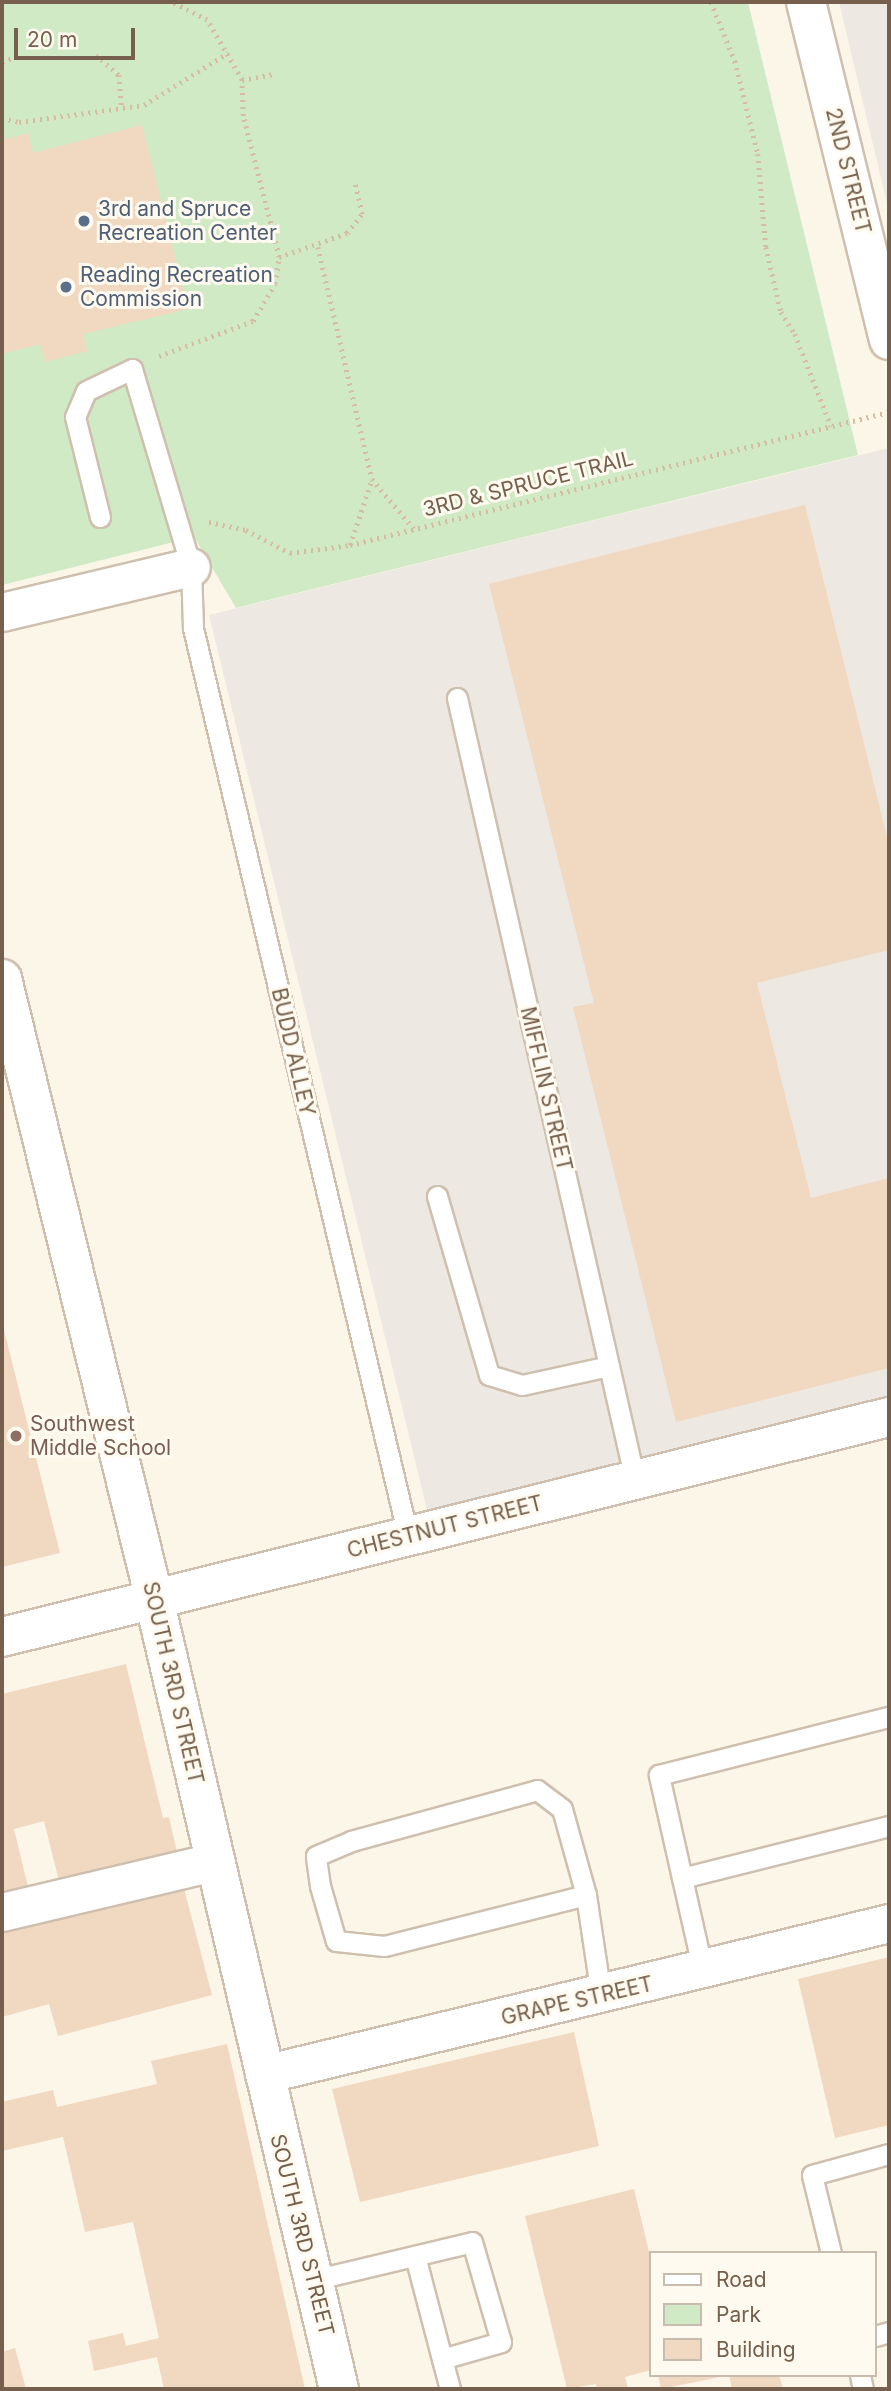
<!DOCTYPE html>
<style>
body{margin:0}
#map{position:relative;width:891px;height:2391px;overflow:hidden;background:#fcf6e8;font-family:Inter,sans-serif}
div>[style]{position:absolute}
.industrial>*{inset:0;background:#ede8e1}
.green>*{inset:0;background:#d1eac6}
.building>*{inset:0;background:#f1d8c0}
.path>*{height:4.5px;margin-top:-2.25px;transform-origin:0;background:repeating-linear-gradient(90deg,#d6bca3 0 2px,transparent 0 7px)}
.roads{filter:drop-shadow(2px 0 #cebfae) drop-shadow(-2px 0 #cebfae) drop-shadow(0 2px #cebfae) drop-shadow(0 -2px #cebfae)}
.service>*{height:19px;margin:-9.5px;padding:0 9.5px;transform-origin:9.5px;border-radius:9.5px;background:#fff}
.minor>*{height:37px;margin:-18.5px;padding:0 18.5px;transform-origin:18.5px;border-radius:18.5px;background:#fff}
.tertiary>*{height:38px;margin:-19px;padding:0 19px;transform-origin:19px;border-radius:19px;background:#fff}
.dots>*{width:19px;height:19px;translate:-50% -50%;box-sizing:border-box;border:4px solid #fffaef;border-radius:50%}
span{translate:-50% -50%;white-space:nowrap;text-align:center;line-height:1.15;-webkit-text-stroke:6px #fffaef;paint-order:stroke}
.street-label{font-size:21px;color:#765f4c}
.service-label{font-size:21px;color:#4e5e75}
.left{translate:0 -50%;text-align:left}
.education-label{font-size:21px;color:#785e54}
.frame{position:absolute;inset:0;border:4px solid #765f4c;pointer-events:none}
.legend{position:absolute;left:649px;top:2251px;width:228px;height:126px;box-sizing:border-box;background:#fffaef;border:2px solid #c8bcae;margin:0;padding:9px 12px;list-style:none;font-size:21px;color:#765f4c}
.legend li{display:flex;align-items:center;gap:14px;height:35px}
.legend b{width:35px;border:2px solid #c8bcae}
.scale{position:absolute;left:14px;top:28px;width:121px;height:32px;box-sizing:border-box;border:4px solid #765f4c;border-top:0;padding-left:9px;font-size:21px;line-height:24px;white-space:nowrap;color:#765f4c;-webkit-text-stroke:5px #fffaef;paint-order:stroke}
</style>
<div id="map">
<div class="industrial">
<div style="clip-path:polygon(839px 2px,889px 2px,889px 212px)"></div>
<div style="clip-path:polygon(889px 448px,889px 1417px,432px 1530px,209px 615px)"></div>
</div>
<div class="green">
<div style="clip-path:polygon(2px 2px,748px 2px,858px 455px,236px 608px,194px 537px,2px 585px)"></div>
</div>
<div class="building">
<div style="clip-path:polygon(142px 125px,188px 309px,83px 334px,87px 351px,45px 362px,40px 344px,2px 354px,2px 140px,28px 133px,33px 153px)"></div>
<div style="clip-path:polygon(805px 505px,889px 845px,889px 950px,757px 983px,811px 1198px,889px 1178px,889px 1368px,676px 1422px,573px 1007px,594px 1003px,489px 584px)"></div>
<div style="clip-path:polygon(2px 1322px,60px 1553px,2px 1567px)"></div>
<div style="clip-path:polygon(126px 1664px,163px 1818px,169px 1817px,179px 1861px,61px 1889px,44px 1821px,14px 1829px,30px 1895px,2px 1902px,2px 1694px)"></div>
<div style="clip-path:polygon(181px 1877px,212px 1995px,58px 2036px,49px 2004px,2px 2017px,2px 1924px)"></div>
<div style="clip-path:polygon(889px 1957px,889px 2125px,835px 2138px,798px 1979px)"></div>
<div style="clip-path:polygon(574px 2032px,599px 2146px,360px 2202px,332px 2089px)"></div>
<div style="clip-path:polygon(227px 2044px,305px 2389px,164px 2389px,157px 2357px,94px 2371px,88px 2341px,123px 2333px,126px 2346px,159px 2338px,133px 2222px,85px 2232px,63px 2137px,2px 2151px,2px 2102px,53px 2090px,57px 2107px,157px 2084px,151px 2061px)"></div>
<div style="clip-path:polygon(634px 2189px,651px 2260px,651px 2370px,625px 2377px,628px 2388px,622px 2389px,597px 2389px,596px 2384px,567px 2389px,525px 2216px)"></div>
<div style="clip-path:polygon(15px 2348px,26px 2389px,2px 2389px,2px 2352px)"></div>
<div style="clip-path:polygon(658px 2375px,725px 2375px,725px 2376px,661px 2389px)"></div>
<div style="clip-path:polygon(729px 2375px,779px 2375px,783px 2389px,732px 2389px)"></div>
</div>
<div class="path">
<div style="left:711px;top:2px;width:64px;rotate:67.9deg"></div>
<div style="left:735px;top:61px;width:96px;rotate:76.1deg"></div>
<div style="left:758px;top:154px;width:93px;rotate:85.1deg"></div>
<div style="left:766px;top:247px;width:67px;rotate:77deg"></div>
<div style="left:781px;top:312px;width:26px;rotate:58deg"></div>
<div style="left:795px;top:334px;width:99px;rotate:68.6deg"></div>
<div style="left:96px;top:55px;width:30px;rotate:41deg"></div>
<div style="left:119px;top:75px;width:32px;rotate:85deg"></div>
<div style="left:2px;top:62px;width:14px;rotate:-21deg"></div>
<div style="left:242px;top:80px;width:33px;rotate:-11deg"></div>
<div style="left:2px;top:118px;width:17px;rotate:13deg"></div>
<div style="left:19px;top:122px;width:126px;rotate:-7.7deg"></div>
<div style="left:144px;top:105px;width:99px;rotate:-31.8deg"></div>
<div style="left:318px;top:247px;width:238px;rotate:76.9deg"></div>
<div style="left:279px;top:257px;width:72px;rotate:-19.4deg"></div>
<div style="left:347px;top:233px;width:24px;rotate:-52deg"></div>
<div style="left:362px;top:214px;width:31px;rotate:-103deg"></div>
<div style="left:159px;top:356px;width:100px;rotate:-20.4deg"></div>
<div style="left:253px;top:321px;width:43px;rotate:-59.3deg"></div>
<div style="left:275px;top:284px;width:27px;rotate:-82deg"></div>
<div style="left:279px;top:257px;width:146px;rotate:-104.3deg"></div>
<div style="left:243px;top:116px;width:36px;rotate:-92deg"></div>
<div style="left:242px;top:80px;width:69px;rotate:-120.3deg"></div>
<div style="left:207px;top:20px;width:39px;rotate:-153deg"></div>
<div style="left:209px;top:522px;width:38px;rotate:12deg"></div>
<div style="left:246px;top:530px;width:50px;rotate:27.6deg"></div>
<div style="left:290px;top:553px;width:61px;rotate:-7.6deg"></div>
<div style="left:350px;top:545px;width:555px;rotate:-13.86deg"></div>
<div style="left:350px;top:545px;width:70px;rotate:-71.6deg"></div>
<div style="left:372px;top:479px;width:65px;rotate:50deg"></div>
</div>
<div class="roads">
<div class="service">
<div style="left:100px;top:517px;width:103px;rotate:-104deg"></div>
<div style="left:75px;top:417px;width:28px;rotate:-67deg"></div>
<div style="left:86px;top:391px;width:51px;rotate:-25.6deg"></div>
<div style="left:132px;top:369px;width:207px;rotate:73.4deg"></div>
<div style="left:191px;top:567px;width:61px;rotate:88.1deg"></div>
<div style="left:193px;top:628px;width:933px;rotate:76.68deg"></div>
<div style="left:457px;top:698px;width:802px;rotate:77.18deg"></div>
<div style="left:437px;top:1196px;width:186px;rotate:73.8deg"></div>
<div style="left:489px;top:1375px;width:34px;rotate:17deg"></div>
<div style="left:522px;top:1385px;width:89px;rotate:-12.3deg"></div>
<div style="left:682px;top:1878px;width:213px;rotate:-14.1deg"></div>
<div style="left:586px;top:1895px;width:208px;rotate:165.8deg"></div>
<div style="left:384px;top:1946px;width:48px;rotate:-174.1deg"></div>
<div style="left:336px;top:1941px;width:57px;rotate:-106.2deg"></div>
<div style="left:320px;top:1886px;width:30px;rotate:-98deg"></div>
<div style="left:316px;top:1856px;width:38px;rotate:-23deg"></div>
<div style="left:351px;top:1841px;width:193px;rotate:-15.3deg"></div>
<div style="left:537px;top:1790px;width:31px;rotate:37deg"></div>
<div style="left:562px;top:1809px;width:89px;rotate:74.4deg"></div>
<div style="left:586px;top:1895px;width:101px;rotate:81.5deg"></div>
<div style="left:703px;top:1971px;width:201px;rotate:-102.7deg"></div>
<div style="left:659px;top:1775px;width:237px;rotate:-14.2deg"></div>
<div style="left:831px;top:2253px;width:80px;rotate:-103.7deg"></div>
<div style="left:812px;top:2175px;width:80px;rotate:-15.3deg"></div>
<div style="left:415px;top:2256px;width:106px;rotate:75.3deg"></div>
<div style="left:313px;top:2280px;width:163px;rotate:-13.4deg"></div>
<div style="left:472px;top:2242px;width:104px;rotate:73.8deg"></div>
<div style="left:501px;top:2342px;width:61px;rotate:163.9deg"></div>
<div style="left:442px;top:2359px;width:31px;rotate:75deg"></div>
<div style="left:875px;top:2336px;width:15px;rotate:-16deg"></div>
<div style="left:860px;top:2375px;width:14px;rotate:78deg"></div>
</div>
<div class="minor">
<div style="left:2px;top:612px;width:194px;rotate:-13.4deg"></div>
<div style="left:2px;top:978px;width:639px;rotate:76.25deg"></div>
<div style="left:2px;top:1912px;width:217px;rotate:-13.3deg"></div>
<div style="left:264px;top:2074px;width:643px;rotate:-13.58deg"></div>
</div>
<div class="tertiary">
<div style="left:806px;top:2px;width:348px;rotate:76.2deg"></div>
<div style="left:154px;top:1599px;width:811px;rotate:76.82deg"></div>
<div style="left:2px;top:1637px;width:914px;rotate:-13.93deg"></div>
</div>
</div>
<div class="dots">
<div style="left:84px;top:221px;background:#5c6f8a"></div>
<div style="left:66px;top:287px;background:#5c6f8a"></div>
<div style="left:16px;top:1436px;background:#8d6e63"></div>
</div>
<div class="street-label">
<span style="left:848px;top:171px;rotate:76deg">2ND STREET</span>
<span style="left:528px;top:484px;rotate:-14deg">3RD &amp; SPRUCE TRAIL</span>
<span style="left:293px;top:1052px;rotate:77deg">BUDD ALLEY</span>
<span style="left:546px;top:1089px;rotate:77deg">MIFFLIN STREET</span>
<span style="left:445px;top:1527px;rotate:-14deg">CHESTNUT STREET</span>
<span style="left:173px;top:1683px;rotate:77deg">SOUTH 3RD STREET</span>
<span style="left:577px;top:2001px;rotate:-13deg">GRAPE STREET</span>
<span style="left:302px;top:2235px;rotate:76deg">SOUTH 3RD STREET</span>
</div>
<div class="service-label">
<span class="left" style="left:98px;top:221px">3rd and Spruce<br>Recreation Center</span>
<span class="left" style="left:80px;top:287px">Reading Recreation<br>Commission</span>
</div>
<div class="education-label">
<span class="left" style="left:30px;top:1436px">Southwest<br>Middle School</span>
</div>
<div class="frame"></div>
<ul class="legend">
<li><b style="height:9px;background:#fff"></b>Road</li>
<li><b style="height:19px;background:#d1eac6"></b>Park</li>
<li><b style="height:19px;background:#f1d8c0"></b>Building</li>
</ul>
<div class="scale">20 m</div>
</div>
